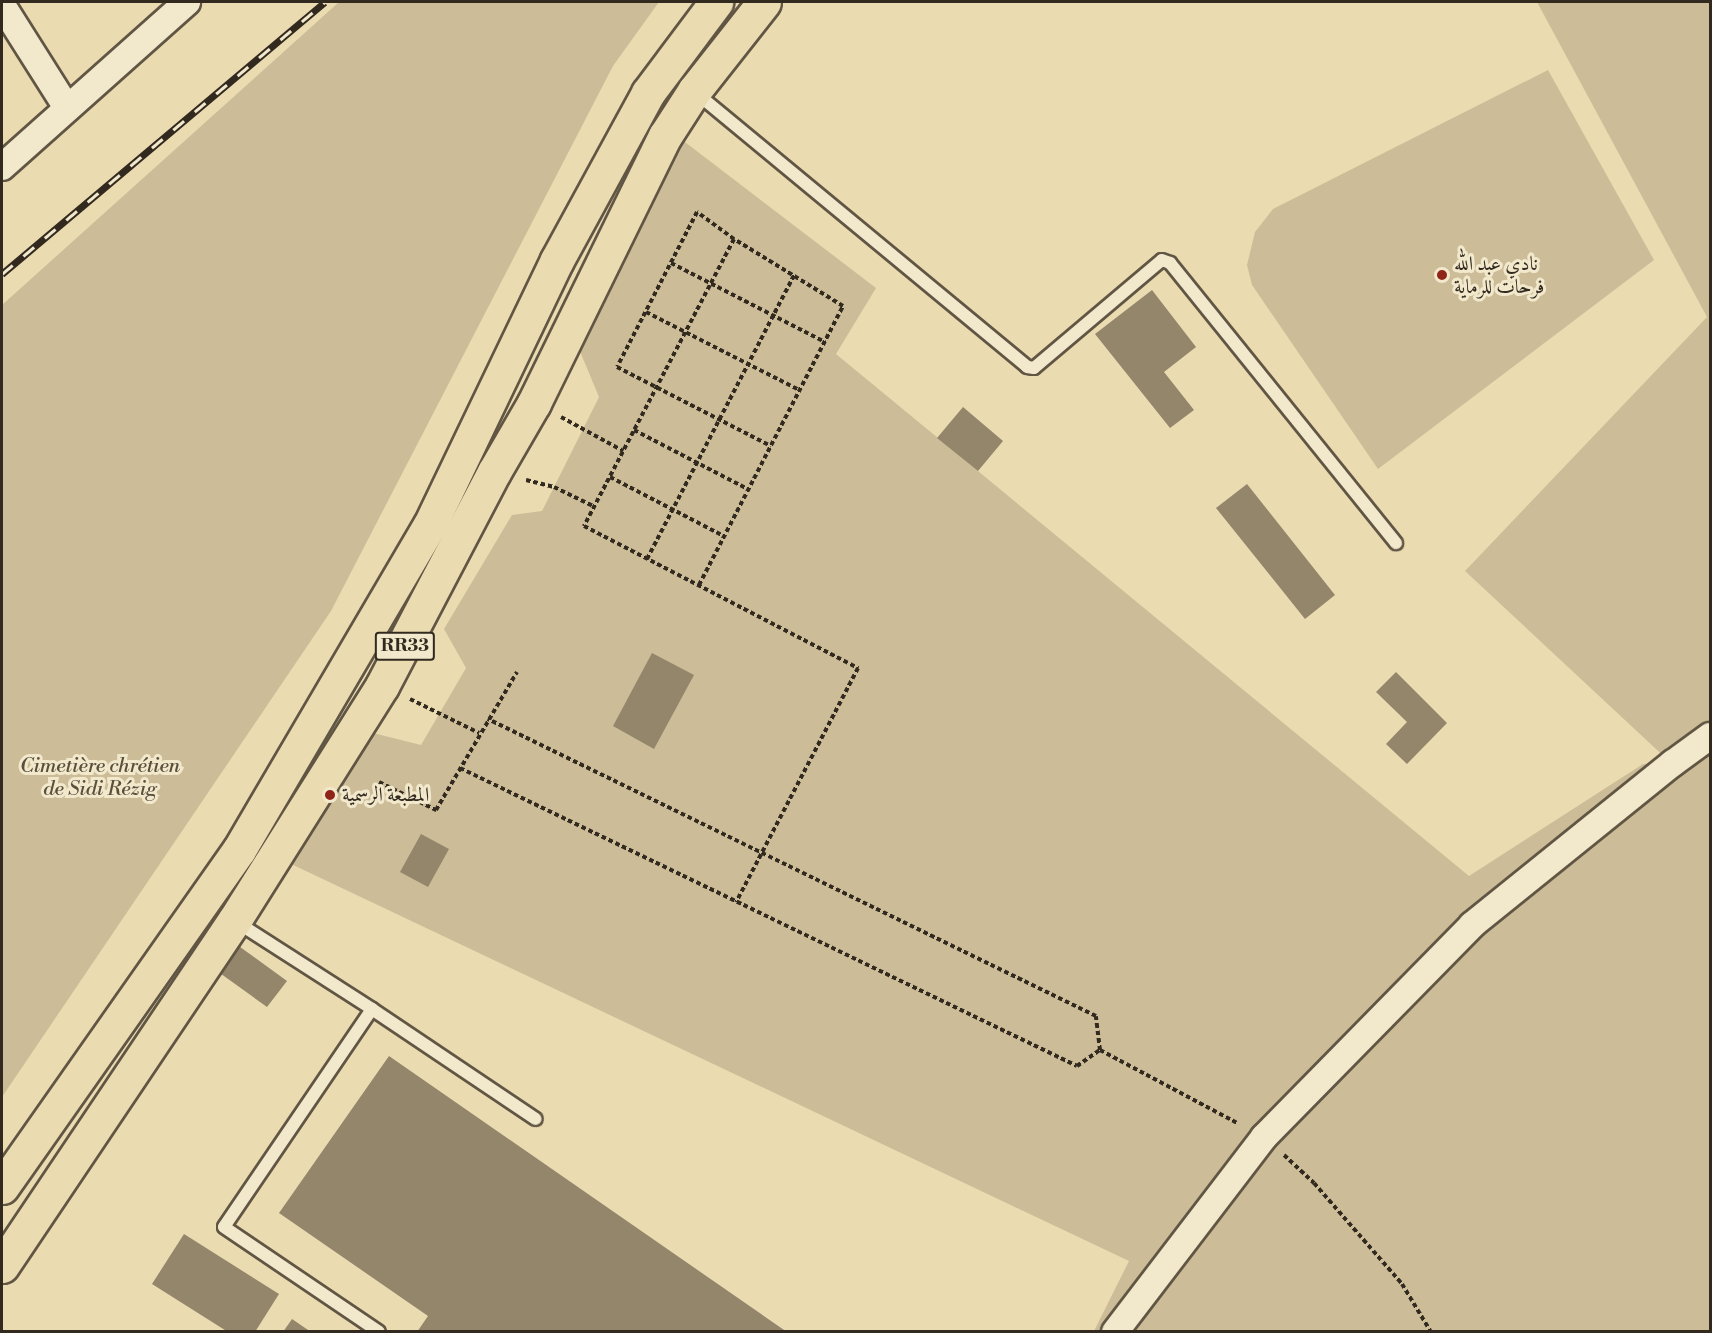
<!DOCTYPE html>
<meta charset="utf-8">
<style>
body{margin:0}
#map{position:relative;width:1712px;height:1333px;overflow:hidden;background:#ebdbb1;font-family:"Libre Bodoni",Amiri,serif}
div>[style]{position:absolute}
.green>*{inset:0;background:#ccbd98}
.building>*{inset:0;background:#93866b}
.path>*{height:4px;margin-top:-2px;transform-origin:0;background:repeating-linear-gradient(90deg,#332a1f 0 4.5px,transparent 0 7.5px)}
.roads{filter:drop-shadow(2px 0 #615644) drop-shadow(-2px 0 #615644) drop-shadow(0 2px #615644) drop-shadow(0 -2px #615644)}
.service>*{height:12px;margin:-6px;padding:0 6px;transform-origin:6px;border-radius:6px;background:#f2e8cc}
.minor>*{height:26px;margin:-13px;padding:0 13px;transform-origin:13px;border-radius:13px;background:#f2e8cc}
.trunk>*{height:33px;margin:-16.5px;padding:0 16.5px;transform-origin:16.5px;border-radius:16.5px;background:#ebdbb1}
.rail>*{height:7px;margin-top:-3.5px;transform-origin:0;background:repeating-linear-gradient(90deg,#f2e8cc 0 14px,#332a1f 0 28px);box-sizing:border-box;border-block:2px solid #332a1f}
.dots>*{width:16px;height:16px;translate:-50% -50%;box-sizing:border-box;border:3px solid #f2e8cc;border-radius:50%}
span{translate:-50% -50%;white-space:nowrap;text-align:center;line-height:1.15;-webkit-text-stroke:6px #f2e8cc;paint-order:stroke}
.shield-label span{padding:2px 4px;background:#f2e8cc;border:2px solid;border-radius:4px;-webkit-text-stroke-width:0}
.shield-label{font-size:18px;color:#332a1f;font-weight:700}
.poi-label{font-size:20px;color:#332a1f}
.left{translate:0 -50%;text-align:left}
.park-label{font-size:20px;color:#594f3d;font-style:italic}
.frame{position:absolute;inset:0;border:3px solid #332a1f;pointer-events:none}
</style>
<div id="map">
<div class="green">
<div style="clip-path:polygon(339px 2px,659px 2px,613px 66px,331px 611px,2px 1097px,2px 305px)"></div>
<div style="clip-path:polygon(1537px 2px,1710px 2px,1710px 1331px,1094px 1331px,1129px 1261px,289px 863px,373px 733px,421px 745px,466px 668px,444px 629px,512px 515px,542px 511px,599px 397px,579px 349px,681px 139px,876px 288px,836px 354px,1469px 876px,1643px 764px,1671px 763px,1465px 571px,1707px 317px)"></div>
<div style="clip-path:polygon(1548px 70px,1654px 260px,1378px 469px,1252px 285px,1247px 265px,1255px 232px,1273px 209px)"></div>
</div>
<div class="building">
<div style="clip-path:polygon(1152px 290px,1196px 347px,1164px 372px,1194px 410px,1170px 428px,1095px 334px)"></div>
<div style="clip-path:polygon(963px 407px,1003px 441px,978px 471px,937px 438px)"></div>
<div style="clip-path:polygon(1247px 484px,1335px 595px,1305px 619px,1216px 508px)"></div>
<div style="clip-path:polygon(652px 653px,694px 675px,654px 749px,613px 726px)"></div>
<div style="clip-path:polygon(1396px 672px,1447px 723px,1407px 764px,1386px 744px,1407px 722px,1376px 692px)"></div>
<div style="clip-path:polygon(421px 834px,449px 849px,428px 887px,400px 872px)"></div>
<div style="clip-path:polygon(236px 944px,287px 981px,267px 1007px,217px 971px)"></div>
<div style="clip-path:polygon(389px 1056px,787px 1332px,417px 1332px,428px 1316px,279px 1213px)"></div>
<div style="clip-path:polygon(184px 1234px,279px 1294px,255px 1332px,228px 1332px,152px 1284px)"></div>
<div style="clip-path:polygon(292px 1319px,311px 1332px,283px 1332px)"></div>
</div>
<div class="path">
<div style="left:734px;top:239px;width:324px;rotate:117.6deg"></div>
<div style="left:584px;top:526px;width:309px;rotate:27.4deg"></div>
<div style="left:858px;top:668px;width:264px;rotate:117.5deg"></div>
<div style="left:671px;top:263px;width:173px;rotate:27.2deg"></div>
<div style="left:646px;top:312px;width:172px;rotate:27deg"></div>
<div style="left:561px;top:417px;width:71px;rotate:28.7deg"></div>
<div style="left:634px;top:430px;width:128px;rotate:27.4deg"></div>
<div style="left:610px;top:477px;width:128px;rotate:27.4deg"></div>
<div style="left:526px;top:480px;width:29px;rotate:14deg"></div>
<div style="left:554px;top:487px;width:46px;rotate:26deg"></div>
<div style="left:647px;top:559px;width:321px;rotate:-62.6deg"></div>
<div style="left:699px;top:585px;width:314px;rotate:-62.7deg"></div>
<div style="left:843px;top:306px;width:128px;rotate:-148.4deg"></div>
<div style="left:734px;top:239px;width:46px;rotate:-143.9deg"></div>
<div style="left:697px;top:212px;width:174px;rotate:117.3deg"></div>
<div style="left:617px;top:367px;width:173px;rotate:27.2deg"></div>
<div style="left:410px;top:699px;width:77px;rotate:26.2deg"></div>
<div style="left:460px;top:768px;width:685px;rotate:25.78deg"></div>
<div style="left:1077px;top:1066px;width:28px;rotate:-35deg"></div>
<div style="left:1100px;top:1050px;width:34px;rotate:-97deg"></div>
<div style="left:1096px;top:1016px;width:677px;rotate:-153.97deg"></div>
<div style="left:379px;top:782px;width:64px;rotate:26.2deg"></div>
<div style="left:436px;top:810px;width:160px;rotate:-59.6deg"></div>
<div style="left:1100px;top:1050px;width:157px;rotate:28deg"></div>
<div style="left:1284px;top:1155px;width:41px;rotate:43deg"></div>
<div style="left:1314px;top:1183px;width:134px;rotate:48.9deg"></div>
<div style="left:1402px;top:1284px;width:56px;rotate:58.9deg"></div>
</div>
<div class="roads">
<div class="service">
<div style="left:695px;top:92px;width:431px;rotate:39.6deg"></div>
<div style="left:1027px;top:367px;width:7px;rotate:8deg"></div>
<div style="left:1034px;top:368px;width:167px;rotate:-40.2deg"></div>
<div style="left:1162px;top:260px;width:9px;rotate:21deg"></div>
<div style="left:1170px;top:263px;width:360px;rotate:51.1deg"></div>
<div style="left:235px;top:921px;width:163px;rotate:32.7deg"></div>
<div style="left:372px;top:1009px;width:197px;rotate:33.9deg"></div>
<div style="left:372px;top:1009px;width:263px;rotate:124.2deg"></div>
<div style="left:224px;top:1227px;width:187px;rotate:34.1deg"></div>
</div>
<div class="minor">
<div style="left:2px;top:5px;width:122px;rotate:57.7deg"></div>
<div style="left:2px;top:167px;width:248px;rotate:-41.7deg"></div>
<div style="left:1115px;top:1332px;width:245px;rotate:-52.6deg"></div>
<div style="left:1264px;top:1137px;width:297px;rotate:-45.5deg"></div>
<div style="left:1472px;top:925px;width:258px;rotate:-38.9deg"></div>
<div style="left:1673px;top:763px;width:46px;rotate:-36.1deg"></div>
</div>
<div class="trunk">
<div style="left:2px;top:1187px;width:412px;rotate:-54.9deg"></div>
<div style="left:239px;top:850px;width:377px;rotate:-59.6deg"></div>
<div style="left:430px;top:525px;width:294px;rotate:-64.4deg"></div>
<div style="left:557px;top:260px;width:190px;rotate:-61.4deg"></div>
<div style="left:648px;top:93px;width:114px;rotate:-53.2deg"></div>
<div style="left:2px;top:1266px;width:416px;rotate:-56.1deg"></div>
<div style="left:234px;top:921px;width:278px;rotate:-57.8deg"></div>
<div style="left:382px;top:686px;width:242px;rotate:-62.4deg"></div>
<div style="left:494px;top:472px;width:80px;rotate:-59.9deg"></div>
<div style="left:534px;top:403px;width:297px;rotate:-63.9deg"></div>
<div style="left:665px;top:136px;width:54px;rotate:-57.2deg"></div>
<div style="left:694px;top:91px;width:113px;rotate:-51.8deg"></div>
</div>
</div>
<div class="rail">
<div style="left:2px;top:274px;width:422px;rotate:-40.1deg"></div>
</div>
<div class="dots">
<div style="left:1442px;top:275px;background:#8f2418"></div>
<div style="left:330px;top:795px;background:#8f2418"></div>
</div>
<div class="shield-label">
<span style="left:405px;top:646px">RR33</span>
</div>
<div class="poi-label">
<span class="left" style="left:1454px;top:276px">نادي عبد الله<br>فرحات للرماية</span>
<span class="left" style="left:342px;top:795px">المطبعة الرسمية</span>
</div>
<div class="park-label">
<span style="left:100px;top:778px">Cimetière chrétien<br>de Sidi Rézig</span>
</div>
<div class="frame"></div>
</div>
